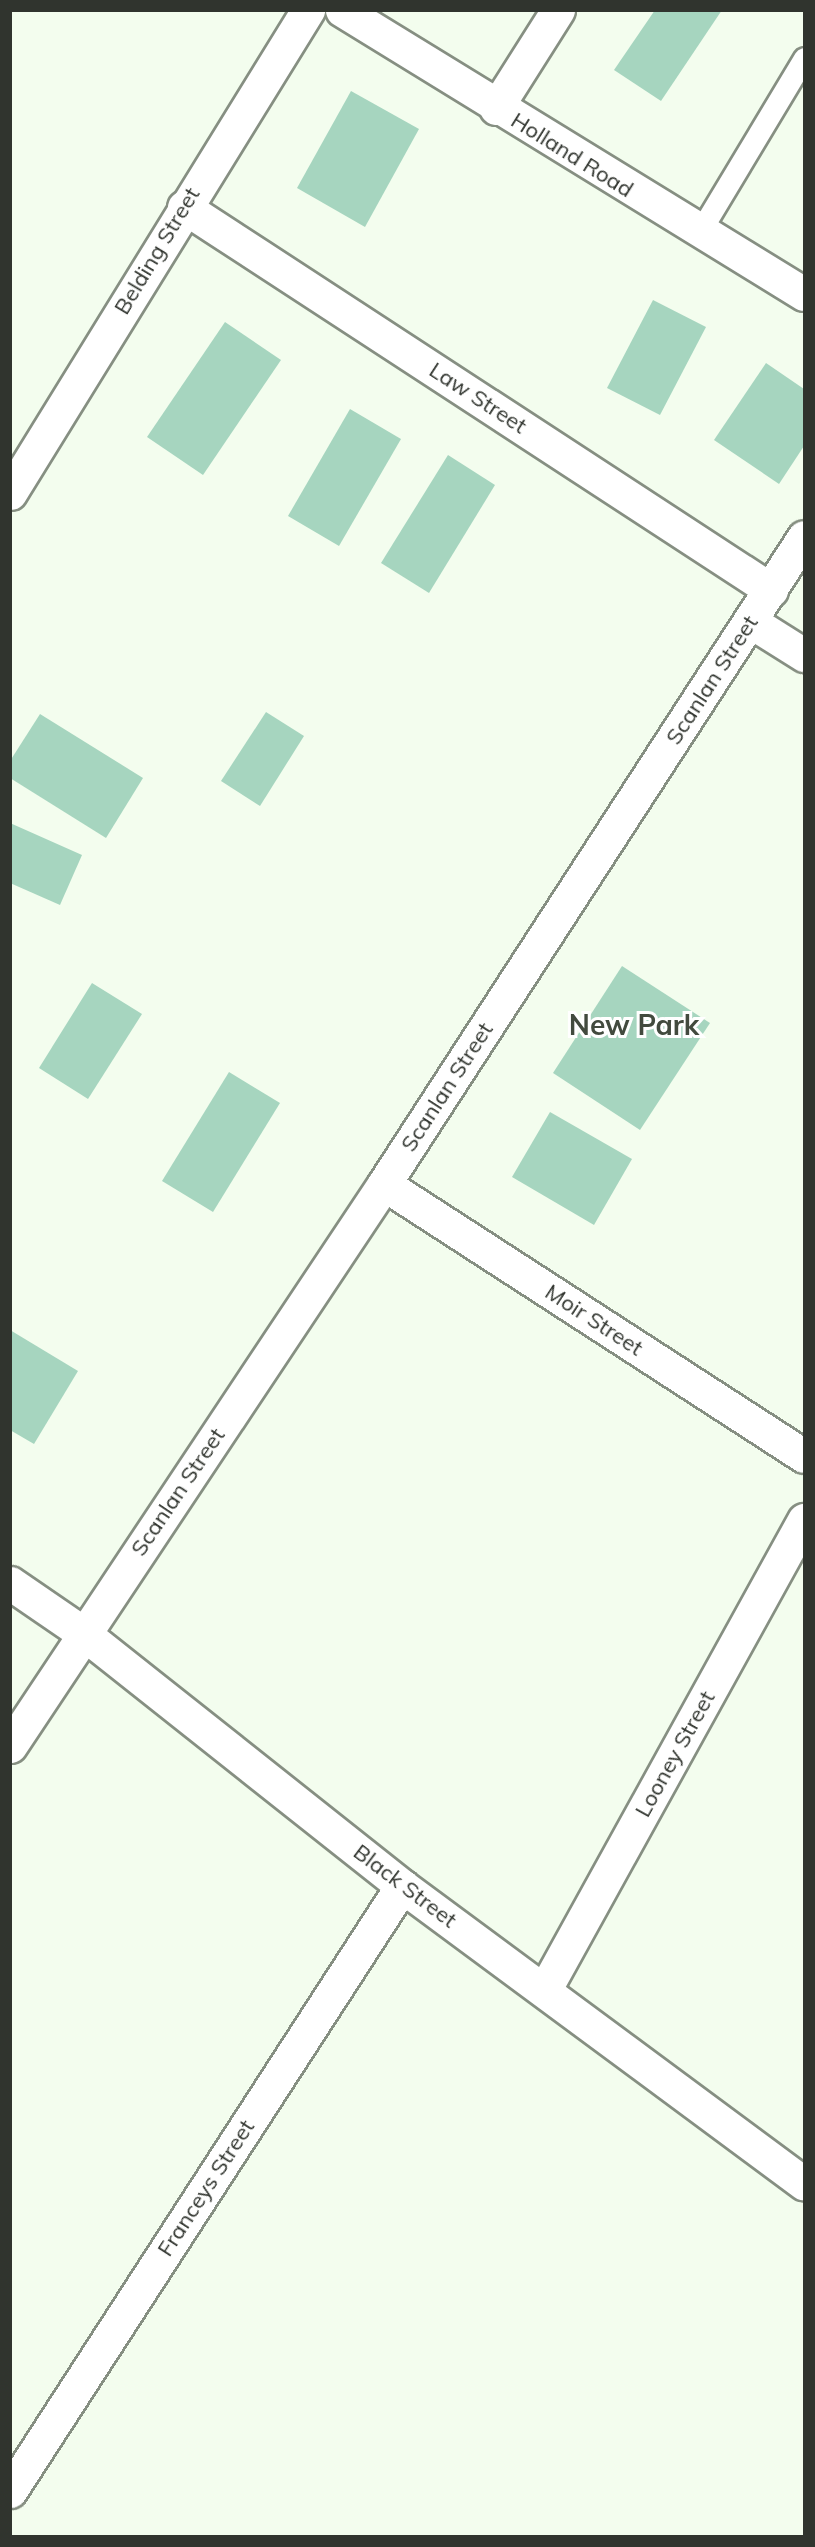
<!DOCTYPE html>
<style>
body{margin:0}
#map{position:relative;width:815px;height:2547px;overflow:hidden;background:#f3fdee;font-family:Mulish,sans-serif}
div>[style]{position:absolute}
.building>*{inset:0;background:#a6d5bf}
.roads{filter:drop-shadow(2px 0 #868f82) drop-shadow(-2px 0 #868f82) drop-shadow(0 2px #868f82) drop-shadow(0 -2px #868f82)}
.lane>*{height:21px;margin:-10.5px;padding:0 10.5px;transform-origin:10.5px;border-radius:10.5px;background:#fff}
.street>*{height:33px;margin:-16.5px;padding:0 16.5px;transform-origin:16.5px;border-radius:16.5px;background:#fff}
span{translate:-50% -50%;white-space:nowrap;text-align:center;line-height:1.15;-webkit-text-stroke:6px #fff;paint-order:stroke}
.street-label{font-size:22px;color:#30342e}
.district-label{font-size:28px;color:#424a3e;font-weight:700}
.frame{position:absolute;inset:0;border:12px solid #30342e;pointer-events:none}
</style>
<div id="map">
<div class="building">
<div style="clip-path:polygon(655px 10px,722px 10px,661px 101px,614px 70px)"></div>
<div style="clip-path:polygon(351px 91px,419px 129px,365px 227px,297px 188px)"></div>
<div style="clip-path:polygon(653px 300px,706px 327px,660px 415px,607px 388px)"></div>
<div style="clip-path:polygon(225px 322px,281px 360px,203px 475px,147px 437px)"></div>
<div style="clip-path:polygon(766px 363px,804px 389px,804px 446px,779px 484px,714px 440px)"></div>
<div style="clip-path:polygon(350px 409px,401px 439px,339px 546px,288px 516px)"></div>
<div style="clip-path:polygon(448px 455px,495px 485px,429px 593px,381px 563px)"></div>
<div style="clip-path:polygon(266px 712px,304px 736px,260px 806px,221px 781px)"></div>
<div style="clip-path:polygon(40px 714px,143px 778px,106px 838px,10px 778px,10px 761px)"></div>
<div style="clip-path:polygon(10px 823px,82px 855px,60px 905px,10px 883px)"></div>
<div style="clip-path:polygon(622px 966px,710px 1023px,640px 1130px,553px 1073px)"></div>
<div style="clip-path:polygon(92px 983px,142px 1014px,88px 1099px,39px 1068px)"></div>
<div style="clip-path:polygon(229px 1072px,280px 1103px,213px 1212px,162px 1181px)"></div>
<div style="clip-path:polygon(550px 1112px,632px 1159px,594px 1225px,512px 1177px)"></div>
<div style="clip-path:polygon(10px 1330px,78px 1371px,34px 1444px,10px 1430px)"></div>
</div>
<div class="roads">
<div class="lane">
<div style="left:699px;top:233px;width:204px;rotate:-59deg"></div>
</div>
<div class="street">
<div style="left:342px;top:10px;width:542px;rotate:31.58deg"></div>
<div style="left:496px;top:108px;width:116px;rotate:-57.7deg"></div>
<div style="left:184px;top:207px;width:701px;rotate:33.12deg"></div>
<div style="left:10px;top:493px;width:568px;rotate:-58.33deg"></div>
<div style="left:750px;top:621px;width:64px;rotate:32.2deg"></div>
<div style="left:384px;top:1184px;width:500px;rotate:32.93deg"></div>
<div style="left:10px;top:1583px;width:88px;rotate:34.4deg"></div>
<div style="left:83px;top:1633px;width:407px;rotate:38.4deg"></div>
<div style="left:402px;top:1886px;width:500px;rotate:36.5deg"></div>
<div style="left:10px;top:1746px;width:675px;rotate:-56.36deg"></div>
<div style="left:384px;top:1184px;width:771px;rotate:-57.01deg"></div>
<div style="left:545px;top:1989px;width:536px;rotate:-61.09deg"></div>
<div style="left:10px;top:2491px;width:721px;rotate:-57.06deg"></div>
</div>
</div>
<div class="street-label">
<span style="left:572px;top:155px;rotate:32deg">Holland Road</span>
<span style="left:157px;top:251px;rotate:-59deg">Belding Street</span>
<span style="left:478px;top:398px;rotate:33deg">Law Street</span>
<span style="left:712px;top:680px;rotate:-57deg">Scanlan Street</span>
<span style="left:447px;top:1087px;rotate:-57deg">Scanlan Street</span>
<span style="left:594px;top:1320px;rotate:33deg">Moir Street</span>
<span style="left:178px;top:1492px;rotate:-56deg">Scanlan Street</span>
<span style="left:675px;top:1754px;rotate:-61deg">Looney Street</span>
<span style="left:405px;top:1886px;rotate:37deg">Black Street</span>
<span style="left:206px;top:2188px;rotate:-57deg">Franceys Street</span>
</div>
<div class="district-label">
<span style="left:634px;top:1025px">New Park</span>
</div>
<div class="frame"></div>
</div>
